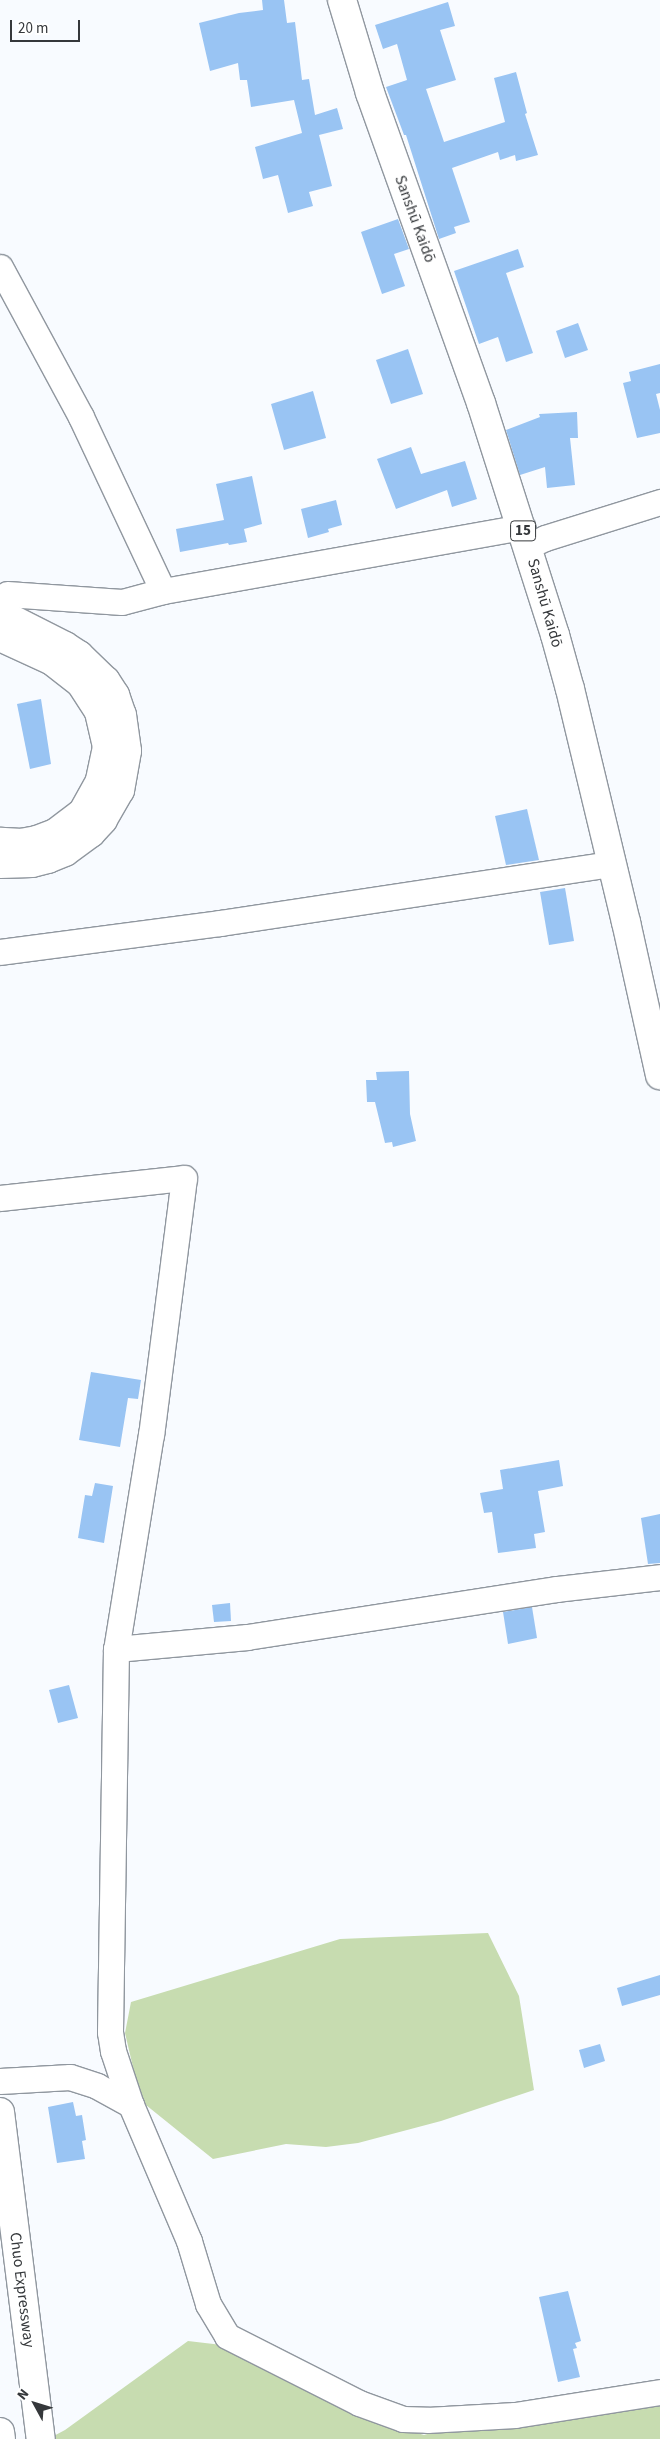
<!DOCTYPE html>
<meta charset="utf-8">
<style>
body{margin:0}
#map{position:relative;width:660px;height:2439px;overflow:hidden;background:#f8fbff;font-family:"Source Sans 3",sans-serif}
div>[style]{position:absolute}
.green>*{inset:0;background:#c7dcb0}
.building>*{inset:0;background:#99c4f3}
.roads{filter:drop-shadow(1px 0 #90979f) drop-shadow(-1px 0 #90979f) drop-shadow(0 1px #90979f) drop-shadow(0 -1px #90979f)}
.street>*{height:25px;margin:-12.5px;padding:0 12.5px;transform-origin:12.5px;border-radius:12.5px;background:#fff}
.primary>*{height:28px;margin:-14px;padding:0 14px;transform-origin:14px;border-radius:14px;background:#fff}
.highway>*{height:28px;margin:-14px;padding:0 14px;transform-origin:14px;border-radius:14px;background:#fff}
span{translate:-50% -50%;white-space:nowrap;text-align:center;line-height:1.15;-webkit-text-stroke:4.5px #fff;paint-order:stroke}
.shield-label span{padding:1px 4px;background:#fff;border:1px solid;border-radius:4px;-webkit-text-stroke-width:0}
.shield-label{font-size:15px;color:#35383b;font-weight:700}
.street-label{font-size:16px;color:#35383b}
.north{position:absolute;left:10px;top:2379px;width:50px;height:50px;-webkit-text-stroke:4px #fff;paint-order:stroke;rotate:309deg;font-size:14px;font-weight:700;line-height:20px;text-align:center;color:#35383b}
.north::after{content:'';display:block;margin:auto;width:18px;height:22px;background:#35383b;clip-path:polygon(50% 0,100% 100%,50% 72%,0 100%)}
.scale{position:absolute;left:10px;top:20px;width:70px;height:22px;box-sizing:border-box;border:2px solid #35383b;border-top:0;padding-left:6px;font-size:15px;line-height:18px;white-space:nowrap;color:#35383b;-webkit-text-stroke:4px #fff;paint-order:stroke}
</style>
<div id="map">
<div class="green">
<div style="clip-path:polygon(488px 1933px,519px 1996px,534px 2090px,441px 2121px,358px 2143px,326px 2147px,286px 2144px,213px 2159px,141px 2101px,125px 2033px,131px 2002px,340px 1939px)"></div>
<div style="clip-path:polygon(188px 2341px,222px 2345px,355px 2414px,424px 2435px,510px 2409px,660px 2401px,660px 2439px,48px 2439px,65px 2430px)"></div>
</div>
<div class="building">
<div style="clip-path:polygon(262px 0,284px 0,287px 23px,295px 22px,302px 80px,309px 79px,315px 115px,337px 108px,343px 129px,319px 135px,332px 186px,309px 192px,313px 206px,288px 213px,278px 175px,263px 179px,255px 147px,302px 133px,294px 100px,251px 107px,247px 80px,240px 80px,238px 63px,210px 71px,199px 23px,239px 13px,263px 10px)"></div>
<div style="clip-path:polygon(448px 2px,455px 26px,440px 30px,456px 80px,426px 89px,444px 142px,505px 122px,494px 78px,516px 72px,527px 113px,525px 114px,538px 155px,516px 161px,515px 155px,500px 160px,498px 152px,452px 168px,470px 222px,454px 227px,456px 233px,439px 239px,406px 135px,404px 135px,386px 87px,407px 80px,397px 44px,383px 49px,375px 25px)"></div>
<div style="clip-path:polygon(398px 219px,409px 249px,394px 254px,405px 286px,382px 294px,361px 232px)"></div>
<div style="clip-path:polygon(518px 249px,524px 267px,506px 273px,533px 353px,506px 362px,498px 337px,479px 344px,454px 271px)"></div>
<div style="clip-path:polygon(578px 323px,588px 350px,565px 358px,556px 331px)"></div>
<div style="clip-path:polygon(408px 349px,423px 394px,391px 404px,376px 360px)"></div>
<div style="clip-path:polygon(660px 364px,660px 393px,656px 394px,660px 410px,660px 433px,637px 438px,623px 383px,631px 381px,629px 372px)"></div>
<div style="clip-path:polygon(313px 391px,326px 438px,284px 450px,271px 404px)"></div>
<div style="clip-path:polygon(577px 412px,578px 438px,570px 438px,575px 485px,547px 488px,545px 467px,520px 475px,506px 430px,540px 417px,539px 414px)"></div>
<div style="clip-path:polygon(411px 447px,421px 474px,465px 461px,477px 499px,452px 507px,447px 490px,396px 509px,377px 459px)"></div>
<div style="clip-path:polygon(252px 476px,262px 524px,244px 529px,247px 542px,229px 545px,228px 543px,180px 552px,176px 529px,224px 520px,216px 484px)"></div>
<div style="clip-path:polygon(336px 500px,342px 525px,328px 529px,329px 532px,308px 538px,301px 509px)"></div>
<div style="clip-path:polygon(41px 699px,51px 764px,30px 769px,17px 704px)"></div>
<div style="clip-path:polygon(527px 809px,539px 860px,506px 865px,495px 816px)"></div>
<div style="clip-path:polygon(565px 888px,574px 941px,549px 945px,540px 892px)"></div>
<div style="clip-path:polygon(409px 1071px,410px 1114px,416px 1141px,393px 1147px,392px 1142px,385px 1143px,375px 1102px,367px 1102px,366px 1080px,377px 1080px,376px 1072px)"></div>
<div style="clip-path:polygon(91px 1372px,141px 1380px,138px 1399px,128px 1398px,120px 1447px,79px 1440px)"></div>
<div style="clip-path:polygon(559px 1460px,563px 1486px,538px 1491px,545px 1532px,534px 1534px,536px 1548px,498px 1553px,492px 1512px,484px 1513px,480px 1493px,503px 1489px,500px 1470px)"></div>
<div style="clip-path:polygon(95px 1483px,113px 1486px,104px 1543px,78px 1538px,85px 1495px,92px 1496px)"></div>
<div style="clip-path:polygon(660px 1514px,660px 1563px,648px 1564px,641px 1518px)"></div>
<div style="clip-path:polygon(230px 1603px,231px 1621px,214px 1622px,212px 1605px)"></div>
<div style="clip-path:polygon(532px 1607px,537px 1638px,508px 1644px,503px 1612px)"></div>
<div style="clip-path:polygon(69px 1685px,78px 1718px,58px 1723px,49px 1690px)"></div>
<div style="clip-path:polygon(660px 1975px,660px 1995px,622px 2006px,617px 1988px)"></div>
<div style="clip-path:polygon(600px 2044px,605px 2061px,584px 2068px,579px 2050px)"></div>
<div style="clip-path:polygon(73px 2102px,76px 2116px,82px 2115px,86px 2140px,82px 2141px,85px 2159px,57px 2163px,48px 2107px)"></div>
<div style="clip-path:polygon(568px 2291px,581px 2341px,575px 2343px,577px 2348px,573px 2349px,580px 2377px,558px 2382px,539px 2297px)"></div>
</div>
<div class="roads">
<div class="street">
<div style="left:0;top:267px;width:170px;rotate:61.6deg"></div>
<div style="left:81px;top:417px;width:192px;rotate:64.8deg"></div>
<div style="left:528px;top:546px;width:19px;rotate:-25deg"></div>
<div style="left:545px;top:538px;width:121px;rotate:-17.4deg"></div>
<div style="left:7px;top:594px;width:115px;rotate:4deg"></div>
<div style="left:122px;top:602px;width:42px;rotate:-15deg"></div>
<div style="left:163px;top:591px;width:365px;rotate:-10.1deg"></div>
<div style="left:0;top:952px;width:222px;rotate:-7.5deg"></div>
<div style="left:220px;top:923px;width:395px;rotate:-8.6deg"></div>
<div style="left:0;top:1198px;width:185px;rotate:-6.2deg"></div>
<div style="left:184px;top:1178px;width:258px;rotate:97.3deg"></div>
<div style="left:151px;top:1434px;width:218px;rotate:99.2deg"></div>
<div style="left:116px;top:1649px;width:383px;rotate:90.9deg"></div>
<div style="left:110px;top:2032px;width:19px;rotate:81deg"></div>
<div style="left:113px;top:2051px;width:57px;rotate:71.6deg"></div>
<div style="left:131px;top:2105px;width:148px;rotate:66.9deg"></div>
<div style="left:189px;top:2241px;width:66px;rotate:73.2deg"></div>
<div style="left:208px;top:2304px;width:37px;rotate:59deg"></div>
<div style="left:227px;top:2336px;width:148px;rotate:26.9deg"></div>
<div style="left:359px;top:2403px;width:47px;rotate:20deg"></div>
<div style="left:403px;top:2419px;width:24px;rotate:2deg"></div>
<div style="left:427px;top:2420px;width:88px;rotate:-3.3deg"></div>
<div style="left:515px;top:2415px;width:147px;rotate:-9deg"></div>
<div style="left:116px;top:1649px;width:132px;rotate:-5.2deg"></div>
<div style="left:247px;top:1637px;width:314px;rotate:-8.8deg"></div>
<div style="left:557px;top:1589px;width:104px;rotate:-6.6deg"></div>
<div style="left:0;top:2081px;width:70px;rotate:-3.3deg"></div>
<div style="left:70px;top:2077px;width:28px;rotate:18deg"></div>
<div style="left:97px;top:2086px;width:39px;rotate:29deg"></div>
</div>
<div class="primary">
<div style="left:342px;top:0;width:97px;rotate:73.2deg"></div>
<div style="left:370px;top:93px;width:329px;rotate:70.3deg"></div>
<div style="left:481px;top:403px;width:244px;rotate:72.3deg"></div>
<div style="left:555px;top:635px;width:56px;rotate:74.5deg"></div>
<div style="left:570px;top:689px;width:240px;rotate:76.5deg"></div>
<div style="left:626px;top:922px;width:157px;rotate:77.5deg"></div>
</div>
<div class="highway">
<div style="left:0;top:613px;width:73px;rotate:26.9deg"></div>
<div style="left:65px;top:646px;width:17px;rotate:33deg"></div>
<div style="left:79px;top:655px;width:37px;rotate:44deg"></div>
<div style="left:106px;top:681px;width:17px;rotate:57deg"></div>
<div style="left:115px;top:695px;width:21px;rotate:71deg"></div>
<div style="left:122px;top:715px;width:36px;rotate:82deg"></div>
<div style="left:127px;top:751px;width:40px;rotate:100deg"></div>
<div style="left:120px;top:790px;width:34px;rotate:120deg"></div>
<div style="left:103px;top:820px;width:18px;rotate:133deg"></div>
<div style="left:91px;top:833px;width:32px;rotate:144deg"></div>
<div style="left:65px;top:852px;width:18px;rotate:158deg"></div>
<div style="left:48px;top:859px;width:16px;rotate:166deg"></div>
<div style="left:32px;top:863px;width:32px;rotate:178deg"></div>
<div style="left:0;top:637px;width:57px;rotate:24.8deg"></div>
<div style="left:52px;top:661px;width:37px;rotate:38deg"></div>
<div style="left:81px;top:684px;width:33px;rotate:57deg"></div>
<div style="left:99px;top:712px;width:36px;rotate:77deg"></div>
<div style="left:107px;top:747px;width:35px;rotate:102deg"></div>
<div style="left:100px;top:781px;width:35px;rotate:119deg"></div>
<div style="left:83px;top:812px;width:35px;rotate:143deg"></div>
<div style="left:55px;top:833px;width:19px;rotate:159deg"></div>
<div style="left:37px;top:840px;width:15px;rotate:169deg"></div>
<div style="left:22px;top:843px;width:22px;rotate:-177deg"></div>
<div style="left:0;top:2112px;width:330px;rotate:82.9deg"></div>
<div style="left:0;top:2432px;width:7px;rotate:82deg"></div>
</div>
</div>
<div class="shield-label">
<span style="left:523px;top:531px">15</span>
</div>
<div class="street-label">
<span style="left:415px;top:219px;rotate:70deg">Sanshū Kaidō</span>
<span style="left:545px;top:603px;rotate:74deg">Sanshū Kaidō</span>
<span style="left:22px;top:2290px;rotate:83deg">Chuo Expressway</span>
</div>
<div class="north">N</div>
<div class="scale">20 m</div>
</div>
